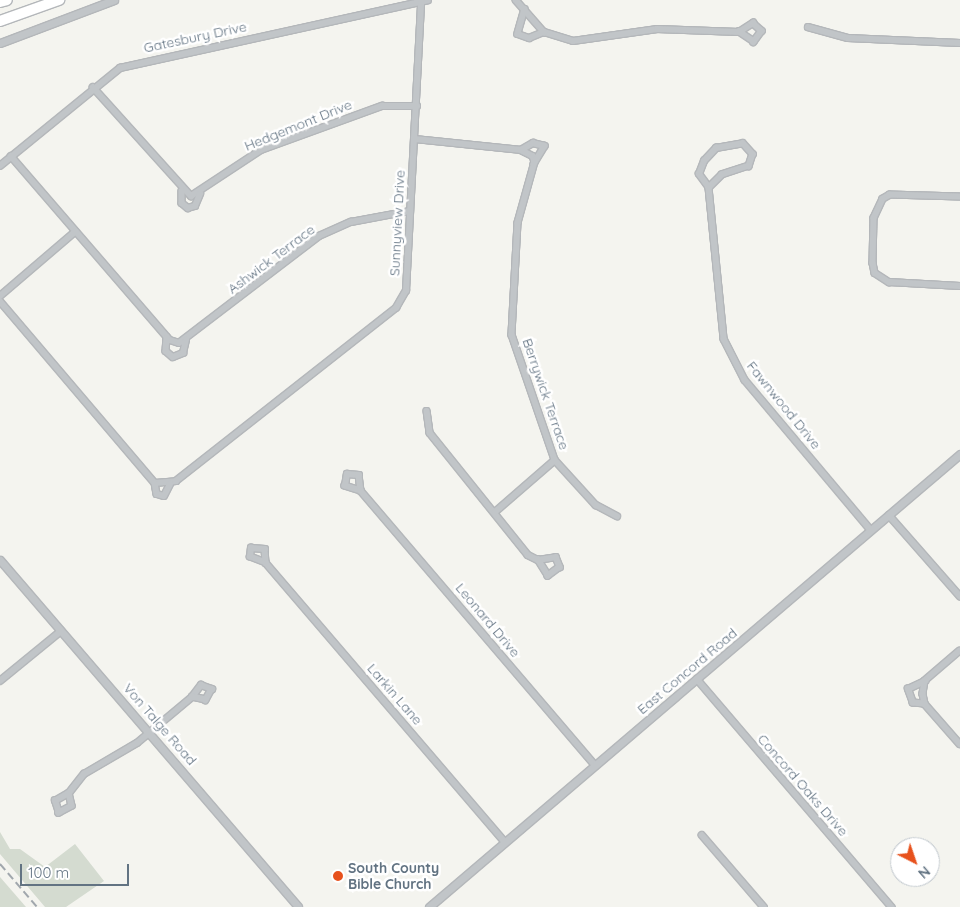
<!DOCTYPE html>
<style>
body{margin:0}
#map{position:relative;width:960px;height:907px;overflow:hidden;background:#f4f4ef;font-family:Quicksand,sans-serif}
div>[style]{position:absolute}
.green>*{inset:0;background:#d4dbd0}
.roads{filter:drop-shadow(1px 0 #b4b7ba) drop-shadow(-1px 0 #b4b7ba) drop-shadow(0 1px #b4b7ba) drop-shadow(0 -1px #b4b7ba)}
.minor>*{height:5.5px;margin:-2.75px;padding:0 2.75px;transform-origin:2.75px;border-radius:2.75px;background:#c1c5c8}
.tertiary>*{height:7px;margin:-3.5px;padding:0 3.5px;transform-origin:3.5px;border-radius:3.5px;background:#c1c5c8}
.motorway>*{height:10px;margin:-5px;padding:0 5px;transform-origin:5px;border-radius:5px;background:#fff}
.rail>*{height:2px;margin-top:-1px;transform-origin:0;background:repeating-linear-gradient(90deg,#a1a7ad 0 8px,transparent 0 12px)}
.dots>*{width:14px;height:14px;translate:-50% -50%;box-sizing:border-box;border:2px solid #fff;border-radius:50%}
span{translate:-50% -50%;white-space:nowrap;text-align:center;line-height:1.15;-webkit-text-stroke:5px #fff;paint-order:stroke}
.street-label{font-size:14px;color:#627382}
.poi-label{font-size:14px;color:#627382;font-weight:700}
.left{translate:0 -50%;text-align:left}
.north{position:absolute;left:890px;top:837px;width:50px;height:50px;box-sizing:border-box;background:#fff;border:1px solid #c0c7cd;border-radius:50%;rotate:139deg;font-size:14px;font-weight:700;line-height:20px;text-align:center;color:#627382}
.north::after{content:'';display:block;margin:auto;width:18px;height:22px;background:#e7511c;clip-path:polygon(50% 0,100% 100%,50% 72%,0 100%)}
.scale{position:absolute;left:20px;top:864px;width:109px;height:22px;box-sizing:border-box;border:2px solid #627382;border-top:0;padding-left:6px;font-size:15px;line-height:18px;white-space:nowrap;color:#627382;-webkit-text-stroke:4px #fff;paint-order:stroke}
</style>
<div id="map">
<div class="green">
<div style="clip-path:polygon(0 832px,10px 849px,20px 849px,45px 867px,75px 844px,104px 881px,66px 907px,45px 907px,0 854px)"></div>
<div style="clip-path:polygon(0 877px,26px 907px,0 907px)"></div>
</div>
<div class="roads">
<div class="minor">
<div style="left:516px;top:0;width:43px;rotate:48.8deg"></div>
<div style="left:544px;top:32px;width:30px;rotate:17deg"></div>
<div style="left:573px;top:41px;width:85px;rotate:-8.1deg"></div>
<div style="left:657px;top:29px;width:82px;rotate:2.1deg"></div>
<div style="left:739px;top:32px;width:17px;rotate:-33deg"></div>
<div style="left:753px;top:23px;width:12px;rotate:42deg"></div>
<div style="left:762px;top:31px;width:14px;rotate:126deg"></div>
<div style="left:754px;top:42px;width:18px;rotate:-146deg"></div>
<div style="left:525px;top:9px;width:26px;rotate:106deg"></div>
<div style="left:518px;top:34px;width:12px;rotate:20deg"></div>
<div style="left:529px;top:38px;width:16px;rotate:-22deg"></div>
<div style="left:808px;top:27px;width:41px;rotate:15.4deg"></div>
<div style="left:848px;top:38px;width:112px;rotate:2.6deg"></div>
<div style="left:93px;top:87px;width:147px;rotate:48deg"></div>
<div style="left:191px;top:196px;width:84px;rotate:-33.3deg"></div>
<div style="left:261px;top:150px;width:129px;rotate:-20deg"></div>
<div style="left:382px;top:106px;width:35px"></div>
<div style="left:415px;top:139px;width:107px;rotate:5.9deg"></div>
<div style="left:521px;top:150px;width:13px;rotate:27deg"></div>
<div style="left:533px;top:156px;width:6px;rotate:72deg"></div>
<div style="left:535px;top:162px;width:63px;rotate:105.6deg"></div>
<div style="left:518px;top:223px;width:112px;rotate:93.1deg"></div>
<div style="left:512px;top:335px;width:132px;rotate:71deg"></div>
<div style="left:555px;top:460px;width:61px;rotate:47.7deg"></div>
<div style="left:596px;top:505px;width:24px;rotate:28deg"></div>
<div style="left:521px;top:150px;width:14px;rotate:-30deg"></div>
<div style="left:533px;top:143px;width:12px;rotate:14deg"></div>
<div style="left:545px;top:146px;width:21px;rotate:121deg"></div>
<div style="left:11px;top:156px;width:243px;rotate:49.2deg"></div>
<div style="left:170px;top:340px;width:9px;rotate:18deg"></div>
<div style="left:179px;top:343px;width:176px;rotate:-37.4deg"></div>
<div style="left:319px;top:236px;width:35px;rotate:-24deg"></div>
<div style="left:351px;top:222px;width:60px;rotate:-10.6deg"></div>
<div style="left:0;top:166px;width:155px;rotate:-39.2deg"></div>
<div style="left:120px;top:68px;width:315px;rotate:-12.4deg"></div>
<div style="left:709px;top:188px;width:17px;rotate:-126deg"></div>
<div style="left:699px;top:174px;width:14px;rotate:-69deg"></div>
<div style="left:704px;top:161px;width:18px;rotate:-47deg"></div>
<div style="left:716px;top:148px;width:27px;rotate:-10deg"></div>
<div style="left:743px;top:143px;width:15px;rotate:48deg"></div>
<div style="left:753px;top:154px;width:13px;rotate:108deg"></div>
<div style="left:749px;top:166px;width:28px;rotate:162deg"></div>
<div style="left:722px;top:175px;width:18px;rotate:135deg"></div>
<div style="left:709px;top:188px;width:152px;rotate:84.3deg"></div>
<div style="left:724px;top:339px;width:46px;rotate:62.9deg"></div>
<div style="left:745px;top:380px;width:196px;rotate:50deg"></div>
<div style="left:182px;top:191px;width:12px;rotate:90deg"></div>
<div style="left:182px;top:203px;width:8px;rotate:40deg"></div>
<div style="left:188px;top:208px;width:7px;rotate:-16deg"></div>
<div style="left:195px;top:206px;width:13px;rotate:-67deg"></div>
<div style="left:960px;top:197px;width:70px;rotate:-178.4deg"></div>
<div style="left:890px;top:195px;width:8px;rotate:150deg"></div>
<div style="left:883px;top:199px;width:21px;rotate:115deg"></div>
<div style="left:874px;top:218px;width:45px;rotate:91.3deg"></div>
<div style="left:873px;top:263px;width:10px;rotate:79deg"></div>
<div style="left:875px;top:273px;width:17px;rotate:33deg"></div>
<div style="left:889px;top:282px;width:71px;rotate:3.2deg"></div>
<div style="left:0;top:296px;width:99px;rotate:-40.5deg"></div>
<div style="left:0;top:301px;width:239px;rotate:49.6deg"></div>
<div style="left:155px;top:483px;width:21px;rotate:-5deg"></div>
<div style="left:176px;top:481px;width:280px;rotate:-38.2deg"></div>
<div style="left:396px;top:308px;width:20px;rotate:-60deg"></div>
<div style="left:406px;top:291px;width:289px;rotate:-87deg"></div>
<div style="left:167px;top:337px;width:14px;rotate:94deg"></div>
<div style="left:166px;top:351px;width:9px;rotate:41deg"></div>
<div style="left:173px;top:357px;width:11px;rotate:-22deg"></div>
<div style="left:183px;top:353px;width:13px;rotate:-77deg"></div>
<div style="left:427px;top:411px;width:22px;rotate:82deg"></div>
<div style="left:430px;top:433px;width:156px;rotate:51.2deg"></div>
<div style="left:528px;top:555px;width:11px;rotate:27deg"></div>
<div style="left:538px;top:560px;width:18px;rotate:-9deg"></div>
<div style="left:556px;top:557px;width:11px;rotate:68deg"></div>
<div style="left:560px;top:567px;width:15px;rotate:143deg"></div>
<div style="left:548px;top:576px;width:19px;rotate:-122deg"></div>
<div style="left:155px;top:483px;width:11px;rotate:80deg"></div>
<div style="left:157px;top:494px;width:7px;rotate:16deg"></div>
<div style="left:164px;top:496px;width:13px;rotate:-63deg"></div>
<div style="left:361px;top:491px;width:17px;rotate:-163deg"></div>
<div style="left:345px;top:486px;width:12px;rotate:-81deg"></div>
<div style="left:347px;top:474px;width:12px;rotate:5deg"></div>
<div style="left:359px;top:475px;width:16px;rotate:83deg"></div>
<div style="left:361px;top:491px;width:360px;rotate:49.5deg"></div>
<div style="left:495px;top:512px;width:79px;rotate:-40.9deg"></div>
<div style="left:889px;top:515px;width:108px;rotate:48.8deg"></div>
<div style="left:266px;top:563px;width:17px;rotate:-159deg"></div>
<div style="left:250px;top:557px;width:9px;rotate:-84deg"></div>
<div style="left:251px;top:548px;width:14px;rotate:4deg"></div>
<div style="left:265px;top:549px;width:14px;rotate:86deg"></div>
<div style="left:266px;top:563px;width:367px;rotate:49.4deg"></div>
<div style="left:960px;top:651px;width:46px;rotate:139.4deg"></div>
<div style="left:925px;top:681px;width:13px;rotate:99deg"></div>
<div style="left:923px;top:694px;width:10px;rotate:79deg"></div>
<div style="left:925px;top:704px;width:53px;rotate:48.8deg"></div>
<div style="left:697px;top:679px;width:300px;rotate:49.5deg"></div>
<div style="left:0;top:681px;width:79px;rotate:-39.3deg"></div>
<div style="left:925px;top:704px;width:12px;rotate:-175deg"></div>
<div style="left:913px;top:703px;width:15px;rotate:-110deg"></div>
<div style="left:908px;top:689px;width:19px;rotate:-25deg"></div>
<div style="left:69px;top:793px;width:13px;rotate:77deg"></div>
<div style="left:72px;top:806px;width:15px;rotate:152deg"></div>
<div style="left:59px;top:813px;width:13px;rotate:-108deg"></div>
<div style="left:55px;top:801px;width:16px;rotate:-30deg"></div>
<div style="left:69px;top:793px;width:24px;rotate:-52deg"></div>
<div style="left:84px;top:774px;width:61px;rotate:-30.3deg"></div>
<div style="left:137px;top:743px;width:72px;rotate:-39.9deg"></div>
<div style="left:192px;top:697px;width:15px;rotate:-53deg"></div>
<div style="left:201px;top:685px;width:12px;rotate:20deg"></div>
<div style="left:212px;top:689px;width:13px;rotate:119deg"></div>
<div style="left:206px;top:700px;width:14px;rotate:-168deg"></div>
<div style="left:702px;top:835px;width:95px;rotate:49.3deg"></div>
</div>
<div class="tertiary">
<div style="left:0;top:43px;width:122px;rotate:-20.7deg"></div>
<div style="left:0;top:560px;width:457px;rotate:49.3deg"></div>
<div style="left:429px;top:907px;width:698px;rotate:-40.47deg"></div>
</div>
<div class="motorway">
<div style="left:0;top:2px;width:7px;rotate:-16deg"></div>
<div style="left:0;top:21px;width:63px;rotate:-19.6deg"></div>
</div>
</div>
<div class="rail">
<div style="left:0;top:864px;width:57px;rotate:49.3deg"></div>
</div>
<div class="dots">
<div style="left:338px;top:876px;background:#e7511c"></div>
</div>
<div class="street-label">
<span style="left:195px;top:37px;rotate:-12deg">Gatesbury Drive</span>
<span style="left:298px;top:125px;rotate:-22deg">Hedgemont Drive</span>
<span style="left:397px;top:223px;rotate:-87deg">Sunnyview Drive</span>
<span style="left:271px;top:259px;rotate:-37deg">Ashwick Terrace</span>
<span style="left:546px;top:394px;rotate:71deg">Berrywick Terrace</span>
<span style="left:784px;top:405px;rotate:51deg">Fawnwood Drive</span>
<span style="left:488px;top:620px;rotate:50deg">Leonard Drive</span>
<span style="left:687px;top:671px;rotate:-40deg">East Concord Road</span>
<span style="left:395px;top:694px;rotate:49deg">Larkin Lane</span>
<span style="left:160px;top:724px;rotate:49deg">Von Talge Road</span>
<span style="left:803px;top:785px;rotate:49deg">Concord Oaks Drive</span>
</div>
<div class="poi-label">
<span class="left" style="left:348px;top:876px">South County<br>Bible Church</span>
</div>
<div class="north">N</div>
<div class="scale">100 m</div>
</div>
